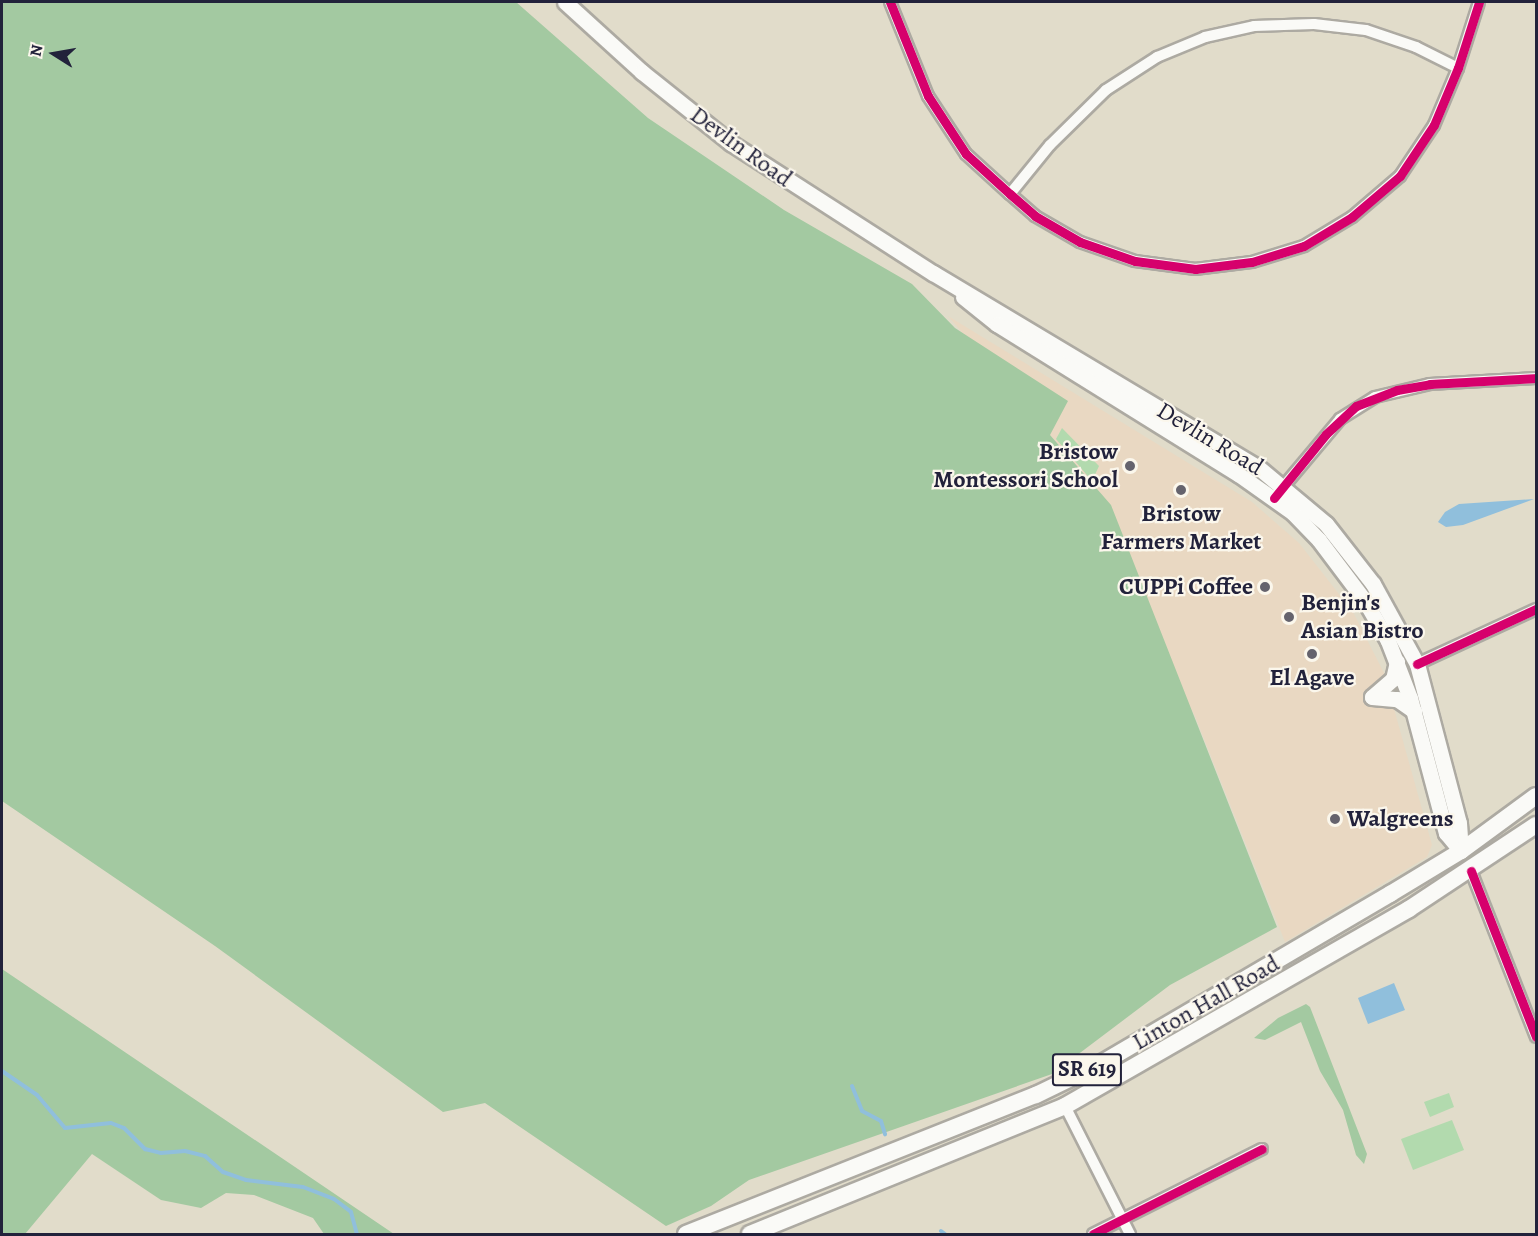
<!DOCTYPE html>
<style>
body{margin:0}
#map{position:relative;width:1538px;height:1236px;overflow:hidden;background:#e1dcca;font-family:Alegreya,serif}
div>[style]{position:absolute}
.built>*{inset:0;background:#e9d8c2}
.green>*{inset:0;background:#b2daae}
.forest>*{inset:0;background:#a3c9a1}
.water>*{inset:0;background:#90bfdc}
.stream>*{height:4px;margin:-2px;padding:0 2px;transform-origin:2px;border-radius:2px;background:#90bfdc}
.roads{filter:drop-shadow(2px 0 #adaaa2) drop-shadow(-2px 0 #adaaa2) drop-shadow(0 2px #adaaa2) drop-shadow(0 -2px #adaaa2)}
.street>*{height:10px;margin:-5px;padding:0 5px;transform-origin:5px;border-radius:5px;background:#fafaf7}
.secondary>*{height:15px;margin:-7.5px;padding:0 7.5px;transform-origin:7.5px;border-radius:7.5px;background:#fafaf7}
.primary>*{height:16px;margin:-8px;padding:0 8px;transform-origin:8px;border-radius:8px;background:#fafaf7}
.cycleway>*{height:9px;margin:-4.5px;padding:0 4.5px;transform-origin:4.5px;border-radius:4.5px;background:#d6006c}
.dots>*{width:16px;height:16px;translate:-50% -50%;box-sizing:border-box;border:3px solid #fbf7ec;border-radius:50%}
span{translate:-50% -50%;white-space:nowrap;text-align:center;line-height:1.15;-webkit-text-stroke:4.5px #fbf7ec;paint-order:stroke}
.shield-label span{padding:2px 4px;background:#fbf7ec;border:2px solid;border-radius:4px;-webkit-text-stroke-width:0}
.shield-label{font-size:22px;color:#22223b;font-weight:700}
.street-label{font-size:24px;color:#22223b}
.poi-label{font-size:24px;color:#22223b;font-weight:700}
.right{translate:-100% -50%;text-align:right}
.left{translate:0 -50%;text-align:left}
.frame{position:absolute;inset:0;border:3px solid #22223b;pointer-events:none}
.north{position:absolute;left:24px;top:24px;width:60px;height:60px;-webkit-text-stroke:4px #fbf7ec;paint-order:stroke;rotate:281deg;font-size:16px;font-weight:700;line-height:24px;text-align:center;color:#22223b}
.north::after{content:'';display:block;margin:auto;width:21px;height:27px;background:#22223b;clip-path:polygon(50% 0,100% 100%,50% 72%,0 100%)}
</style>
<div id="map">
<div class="built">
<div style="clip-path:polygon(948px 316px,1252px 502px,1299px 543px,1353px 612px,1384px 673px,1432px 845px,1427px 857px,1285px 942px,1195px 716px,1050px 435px)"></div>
</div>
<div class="green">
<div style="clip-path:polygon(1062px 428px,1099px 466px,1092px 481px,1056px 439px)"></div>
<div style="clip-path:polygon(1449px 1093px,1454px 1107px,1430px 1117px,1424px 1102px)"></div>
<div style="clip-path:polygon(1452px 1120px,1464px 1150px,1413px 1170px,1401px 1139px)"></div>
</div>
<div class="forest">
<div style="clip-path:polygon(2px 2px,516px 2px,648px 118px,784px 210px,912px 284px,955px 328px,1068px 401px,1050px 435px,1111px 505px,1277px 927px,1170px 985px,1052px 1074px,749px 1180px,711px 1206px,666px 1226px,485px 1103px,443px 1112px,215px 946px,2px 801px)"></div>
<div style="clip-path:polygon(2px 969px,394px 1234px,324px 1234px,313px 1218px,254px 1195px,226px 1193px,201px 1208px,161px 1200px,92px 1154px,25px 1234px,2px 1234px)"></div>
<div style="clip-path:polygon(1306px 1004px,1310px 1007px,1367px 1154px,1364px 1164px,1356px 1155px,1343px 1110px,1320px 1071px,1301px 1022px,1265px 1040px,1254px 1038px,1278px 1018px)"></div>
</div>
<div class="water">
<div style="clip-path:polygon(1534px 499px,1463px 525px,1446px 527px,1438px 522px,1445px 512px,1459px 504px)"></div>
<div style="clip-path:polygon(1394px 983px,1405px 1010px,1368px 1024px,1358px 998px)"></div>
</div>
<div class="stream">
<div style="left:2px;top:1071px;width:42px;rotate:34.4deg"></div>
<div style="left:37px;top:1095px;width:43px;rotate:49.7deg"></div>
<div style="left:65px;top:1128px;width:46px;rotate:-6.2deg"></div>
<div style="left:111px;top:1123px;width:14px;rotate:21deg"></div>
<div style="left:124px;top:1128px;width:30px;rotate:45deg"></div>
<div style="left:145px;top:1149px;width:16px;rotate:14deg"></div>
<div style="left:161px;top:1153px;width:24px;rotate:-5deg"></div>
<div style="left:185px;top:1151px;width:21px;rotate:14deg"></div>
<div style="left:205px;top:1156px;width:24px;rotate:42deg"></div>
<div style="left:223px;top:1172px;width:24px;rotate:19deg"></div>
<div style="left:246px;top:1180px;width:57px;rotate:7deg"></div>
<div style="left:303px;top:1187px;width:33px;rotate:21deg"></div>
<div style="left:334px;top:1199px;width:21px;rotate:37deg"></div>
<div style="left:351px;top:1212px;width:23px;rotate:75deg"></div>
<div style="left:852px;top:1086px;width:27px;rotate:68deg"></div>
<div style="left:862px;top:1111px;width:21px;rotate:28deg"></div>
<div style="left:881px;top:1121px;width:14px;rotate:73deg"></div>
<div style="left:941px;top:1231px;width:5px;rotate:37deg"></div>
</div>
<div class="roads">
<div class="street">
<div style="left:890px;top:2px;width:101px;rotate:68deg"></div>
<div style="left:928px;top:96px;width:69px;rotate:56.8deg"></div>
<div style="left:966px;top:154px;width:59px;rotate:42.3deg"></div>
<div style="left:1010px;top:194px;width:33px;rotate:41deg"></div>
<div style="left:1035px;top:216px;width:52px;rotate:30deg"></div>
<div style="left:1080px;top:242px;width:58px;rotate:19.1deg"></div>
<div style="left:1135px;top:261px;width:61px;rotate:7.6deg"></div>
<div style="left:1195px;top:269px;width:57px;rotate:-7deg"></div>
<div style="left:1252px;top:262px;width:54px;rotate:-17.1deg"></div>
<div style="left:1304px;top:246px;width:56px;rotate:-31.1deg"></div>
<div style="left:1352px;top:217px;width:63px;rotate:-40.5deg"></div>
<div style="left:1400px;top:176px;width:61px;rotate:-56.3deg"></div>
<div style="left:1434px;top:125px;width:62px;rotate:-67.2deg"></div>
<div style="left:1458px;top:68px;width:69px;rotate:-72.3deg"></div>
<div style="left:1010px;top:194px;width:63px;rotate:-50.8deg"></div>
<div style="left:1050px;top:145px;width:78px;rotate:-44.5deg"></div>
<div style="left:1106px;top:90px;width:61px;rotate:-32.9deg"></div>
<div style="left:1157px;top:57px;width:52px;rotate:-22.6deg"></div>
<div style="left:1205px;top:37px;width:50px;rotate:-12.7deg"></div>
<div style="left:1254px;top:26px;width:60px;rotate:-1.9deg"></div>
<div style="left:1314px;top:24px;width:52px;rotate:6.6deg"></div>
<div style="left:1366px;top:30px;width:53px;rotate:18.8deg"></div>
<div style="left:1416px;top:47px;width:47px;rotate:26.6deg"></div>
<div style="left:1278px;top:493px;width:97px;rotate:-50deg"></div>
<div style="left:1340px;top:419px;width:41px;rotate:-32.2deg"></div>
<div style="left:1375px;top:397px;width:57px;rotate:-13.3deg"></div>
<div style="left:1430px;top:384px;width:106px;rotate:-3.2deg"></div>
<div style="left:1417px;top:664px;width:131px;rotate:-24.8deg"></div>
<div style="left:1471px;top:871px;width:178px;rotate:68.6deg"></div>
<div style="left:1065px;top:1106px;width:144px;rotate:63.1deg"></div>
<div style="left:1093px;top:1234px;width:189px;rotate:-26.7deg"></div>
</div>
<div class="secondary">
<div style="left:565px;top:2px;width:104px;rotate:42.3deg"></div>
<div style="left:642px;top:72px;width:114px;rotate:38.6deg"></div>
<div style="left:731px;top:143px;width:240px;rotate:32.8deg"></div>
<div style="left:933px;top:273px;width:380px;rotate:30.9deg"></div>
<div style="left:1259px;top:468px;width:87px;rotate:39.9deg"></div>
<div style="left:1326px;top:524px;width:76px;rotate:51.9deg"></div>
<div style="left:1373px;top:584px;width:91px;rotate:61.2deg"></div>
<div style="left:1417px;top:664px;width:164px;rotate:75.2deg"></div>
<div style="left:1459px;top:823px;width:28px;rotate:86deg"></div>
<div style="left:963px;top:297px;width:43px;rotate:38.5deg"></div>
<div style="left:997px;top:324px;width:284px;rotate:31.9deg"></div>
<div style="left:1238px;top:474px;width:67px;rotate:35.3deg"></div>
<div style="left:1293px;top:513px;width:37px;rotate:46deg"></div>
<div style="left:1319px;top:540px;width:76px;rotate:53deg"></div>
<div style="left:1365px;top:601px;width:46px;rotate:60.1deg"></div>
<div style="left:1388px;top:641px;width:61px;rotate:68.9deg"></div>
<div style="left:1410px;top:698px;width:140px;rotate:75.1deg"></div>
<div style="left:1446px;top:833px;width:23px;rotate:50deg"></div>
<div style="left:1372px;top:697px;width:28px;rotate:-41deg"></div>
<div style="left:1393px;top:679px;width:18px;rotate:-77deg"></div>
<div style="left:1372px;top:697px;width:25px;rotate:5deg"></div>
<div style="left:1397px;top:699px;width:21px;rotate:35deg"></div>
</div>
<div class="primary">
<div style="left:686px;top:1234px;width:377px;rotate:-21.7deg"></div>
<div style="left:1036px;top:1095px;width:73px;rotate:-25.9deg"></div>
<div style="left:1102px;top:1063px;width:334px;rotate:-30.4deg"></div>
<div style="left:1390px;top:894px;width:83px;rotate:-31.2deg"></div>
<div style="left:1461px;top:851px;width:93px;rotate:-36.3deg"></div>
<div style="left:750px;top:1234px;width:340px;rotate:-22.1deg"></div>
<div style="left:1065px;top:1106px;width:396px;rotate:-29.8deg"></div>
<div style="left:1409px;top:909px;width:152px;rotate:-33.5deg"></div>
</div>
</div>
<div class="cycleway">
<div style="left:890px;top:2px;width:101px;rotate:68deg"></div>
<div style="left:928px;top:96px;width:69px;rotate:56.8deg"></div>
<div style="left:966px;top:154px;width:59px;rotate:42.3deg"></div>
<div style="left:1010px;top:194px;width:33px;rotate:41deg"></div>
<div style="left:1035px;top:216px;width:52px;rotate:30deg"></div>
<div style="left:1080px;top:242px;width:58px;rotate:19.1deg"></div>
<div style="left:1135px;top:261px;width:61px;rotate:7.6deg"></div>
<div style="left:1195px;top:269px;width:57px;rotate:-7deg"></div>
<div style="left:1252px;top:262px;width:54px;rotate:-17.1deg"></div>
<div style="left:1304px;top:246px;width:56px;rotate:-31.1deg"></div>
<div style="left:1352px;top:217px;width:63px;rotate:-40.5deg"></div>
<div style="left:1400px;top:176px;width:61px;rotate:-56.3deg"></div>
<div style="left:1434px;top:125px;width:62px;rotate:-67.2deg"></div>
<div style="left:1458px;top:68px;width:69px;rotate:-72.3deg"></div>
<div style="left:1274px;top:498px;width:82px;rotate:-50.9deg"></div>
<div style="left:1326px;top:434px;width:41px;rotate:-43deg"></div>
<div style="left:1356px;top:406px;width:44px;rotate:-21.3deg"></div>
<div style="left:1397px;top:390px;width:34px;rotate:-10deg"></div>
<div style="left:1430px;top:384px;width:106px;rotate:-3.2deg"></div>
<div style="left:1417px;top:664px;width:131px;rotate:-24.8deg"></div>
<div style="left:1471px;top:871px;width:178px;rotate:68.6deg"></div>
<div style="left:1093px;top:1234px;width:189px;rotate:-26.7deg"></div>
</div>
<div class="dots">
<div style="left:1130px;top:466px;background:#65636d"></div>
<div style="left:1181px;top:490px;background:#65636d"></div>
<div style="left:1265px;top:587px;background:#65636d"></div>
<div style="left:1289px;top:617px;background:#65636d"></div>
<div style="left:1312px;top:654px;background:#65636d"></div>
<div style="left:1335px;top:819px;background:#65636d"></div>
</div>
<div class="shield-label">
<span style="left:1087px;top:1070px">SR 619</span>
</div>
<div class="street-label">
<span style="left:741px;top:147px;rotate:36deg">Devlin Road</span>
<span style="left:1210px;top:439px;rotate:31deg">Devlin Road</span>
<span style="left:1206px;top:1003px;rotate:-30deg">Linton Hall Road</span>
</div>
<div class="poi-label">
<span class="right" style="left:1118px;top:466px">Bristow<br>Montessori School</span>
<span style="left:1181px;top:528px">Bristow<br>Farmers Market</span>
<span class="right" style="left:1253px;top:587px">CUPPi Coffee</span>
<span class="left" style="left:1301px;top:617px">Benjin's<br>Asian Bistro</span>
<span style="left:1312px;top:678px">El Agave</span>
<span class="left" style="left:1347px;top:819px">Walgreens</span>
</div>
<div class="frame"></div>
<div class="north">N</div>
</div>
